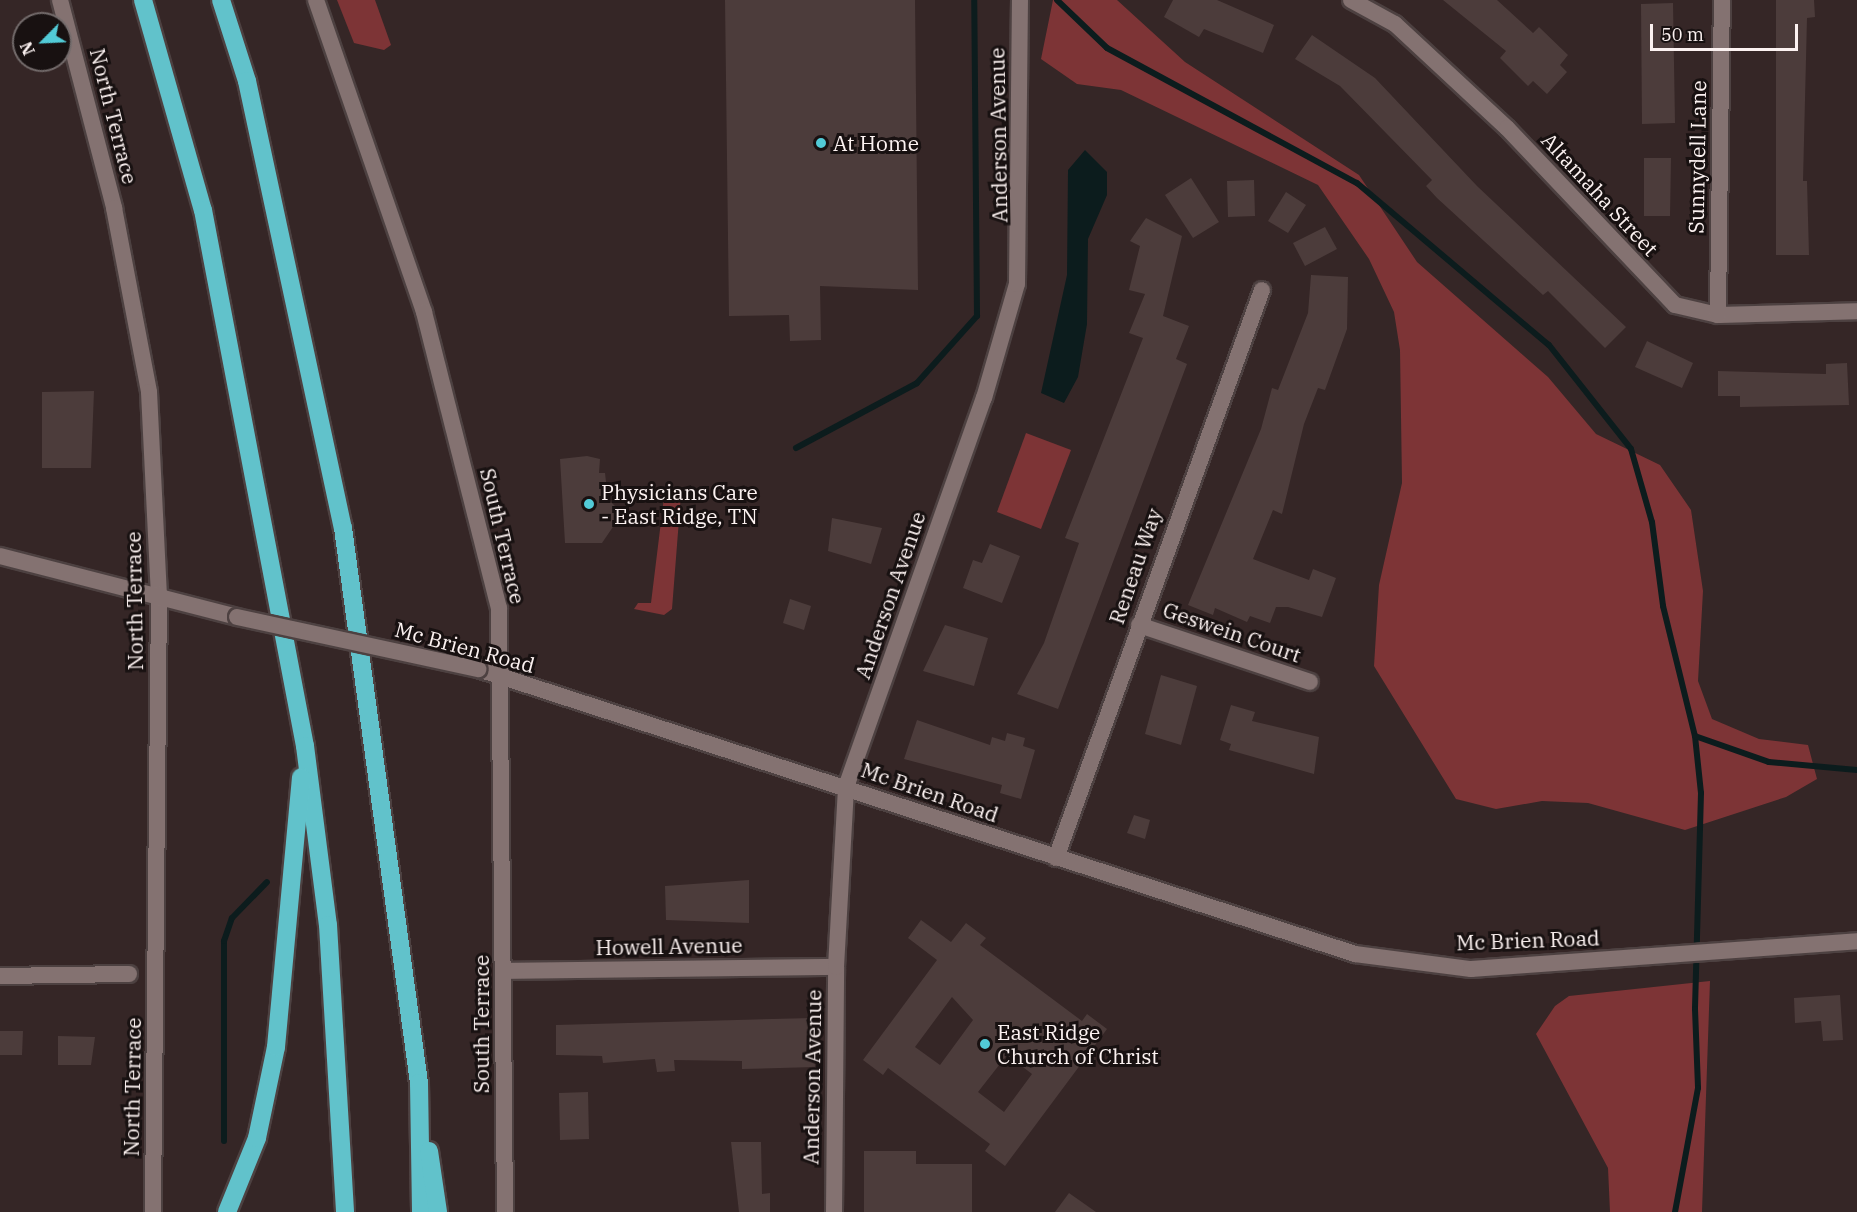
<!DOCTYPE html>
<style>
body{margin:0}
#map{position:relative;width:1857px;height:1212px;overflow:hidden;background:#352626;font-family:"IBM Plex Serif",serif}
div>[style]{position:absolute}
.green>*{inset:0;background:#7d3436}
.water>*{inset:0;background:#0c1c1d}
.stream>*{height:6px;margin:-3px;padding:0 3px;transform-origin:3px;border-radius:3px;background:#0c1c1d}
.building>*{inset:0;background:#4c3c3b}
.roads{filter:drop-shadow(2px 0 #4d4141) drop-shadow(-2px 0 #4d4141) drop-shadow(0 2px #4d4141) drop-shadow(0 -2px #4d4141)}
.minor>*{height:16px;margin:-8px;padding:0 8px;transform-origin:8px;border-radius:8px;background:#847271}
.tertiary>*{height:16px;margin:-8px;padding:0 8px;transform-origin:8px;border-radius:8px;background:#847271}
.motorway>*{height:18px;margin:-9px;padding:0 9px;transform-origin:9px;border-radius:9px;background:#61c2cb}
.bridges{filter:drop-shadow(2px 0 #4d4141) drop-shadow(-2px 0 #4d4141) drop-shadow(0 2px #4d4141) drop-shadow(0 -2px #4d4141)}
.tertiary-bridge>*{height:16px;margin:-8px;padding:0 8px;transform-origin:8px;border-radius:8px;background:#847271}
.dots>*{width:16px;height:16px;translate:-50% -50%;box-sizing:border-box;border:3px solid #181111;border-radius:50%}
span{translate:-50% -50%;white-space:nowrap;text-align:center;line-height:1.15;-webkit-text-stroke:6px #181111;paint-order:stroke}
.street-label{font-size:21px;color:#fcf2f1}
.poi-label{font-size:21px;color:#fcf2f1}
.left{translate:0 -50%;text-align:left}
.north{position:absolute;left:12px;top:12px;width:60px;height:60px;box-sizing:border-box;background:#181111;border:2px solid #736b6b;border-radius:50%;rotate:246deg;font-size:16px;font-weight:700;line-height:24px;text-align:center;color:#fcf2f1}
.north::after{content:'';display:block;margin:auto;width:21px;height:27px;background:#52cbd7;clip-path:polygon(50% 0,100% 100%,50% 72%,0 100%)}
.scale{position:absolute;left:1650px;top:24px;width:148px;height:27px;box-sizing:border-box;border:3px solid #fcf2f1;border-top:0;padding-left:8px;font-size:18px;line-height:21px;white-space:nowrap;color:#fcf2f1;-webkit-text-stroke:4px #181111;paint-order:stroke}
</style>
<div id="map">
<div class="green">
<div style="clip-path:polygon(337px 0,375px 0,391px 45px,384px 50px,354px 43px)"></div>
<div style="clip-path:polygon(1053px 0,1117px 0,1185px 62px,1359px 175px,1417px 262px,1548px 377px,1596px 434px,1660px 465px,1691px 510px,1703px 591px,1698px 681px,1712px 719px,1759px 739px,1808px 745px,1817px 779px,1786px 797px,1685px 830px,1588px 803px,1542px 801px,1496px 809px,1456px 799px,1374px 666px,1379px 585px,1402px 483px,1400px 350px,1394px 312px,1369px 259px,1318px 185px,1121px 90px,1077px 84px,1041px 59px)"></div>
<div style="clip-path:polygon(1026px 433px,1071px 450px,1041px 529px,997px 512px)"></div>
<div style="clip-path:polygon(652px 487px,681px 494px,672px 609px,664px 615px,634px 609px,638px 603px,651px 603px,664px 497px,648px 492px)"></div>
<div style="clip-path:polygon(1710px 981px,1702px 1212px,1610px 1212px,1608px 1168px,1536px 1034px,1555px 1006px,1569px 996px)"></div>
</div>
<div class="water">
<div style="clip-path:polygon(1085px 150px,1107px 172px,1107px 195px,1088px 239px,1087px 324px,1078px 377px,1064px 403px,1041px 393px,1067px 275px,1068px 170px)"></div>
</div>
<div class="stream">
<div style="left:1057px;top:0;width:69px;rotate:43.8deg"></div>
<div style="left:1107px;top:48px;width:284px;rotate:28.4deg"></div>
<div style="left:1357px;top:183px;width:251px;rotate:40.2deg"></div>
<div style="left:1549px;top:345px;width:132px;rotate:51.7deg"></div>
<div style="left:1631px;top:449px;width:76px;rotate:74deg"></div>
<div style="left:1652px;top:522px;width:85px;rotate:82.5deg"></div>
<div style="left:1663px;top:606px;width:134px;rotate:76.2deg"></div>
<div style="left:1695px;top:736px;width:57px;rotate:84deg"></div>
<div style="left:1701px;top:793px;width:216px;rotate:91.6deg"></div>
<div style="left:1695px;top:1009px;width:79px;rotate:87.8deg"></div>
<div style="left:1698px;top:1088px;width:126px;rotate:100.5deg"></div>
<div style="left:796px;top:448px;width:137px;rotate:-28.2deg"></div>
<div style="left:917px;top:383px;width:90px;rotate:-48.2deg"></div>
<div style="left:977px;top:316px;width:316px;rotate:-90.5deg"></div>
<div style="left:1695px;top:736px;width:78px;rotate:19.4deg"></div>
<div style="left:1769px;top:762px;width:88px;rotate:5.2deg"></div>
<div style="left:224px;top:1141px;width:200px;rotate:-90deg"></div>
<div style="left:224px;top:941px;width:24px;rotate:-71deg"></div>
<div style="left:232px;top:918px;width:50px;rotate:-45.8deg"></div>
</div>
<div class="building">
<div style="clip-path:polygon(725px 0,915px 0,918px 290px,820px 286px,821px 340px,790px 341px,789px 315px,729px 316px)"></div>
<div style="clip-path:polygon(1173px 0,1217px 0,1274px 25px,1263px 53px,1204px 29px,1199px 37px,1164px 17px)"></div>
<div style="clip-path:polygon(1443px 0,1497px 0,1533px 33px,1539px 27px,1568px 55px,1560px 65px,1567px 72px,1547px 94px,1533px 81px,1528px 86px,1500px 58px,1506px 51px)"></div>
<div style="clip-path:polygon(1776px 0,1814px 0,1815px 17px,1807px 18px,1803px 181px,1807px 181px,1809px 255px,1776px 255px)"></div>
<div style="clip-path:polygon(1673px 3px,1675px 123px,1642px 124px,1641px 4px)"></div>
<div style="clip-path:polygon(1312px 35px,1375px 78px,1477px 186px,1626px 327px,1605px 348px,1548px 291px,1543px 295px,1437px 198px,1426px 186px,1432px 180px,1340px 86px,1295px 59px)"></div>
<div style="clip-path:polygon(1644px 158px,1671px 158px,1670px 216px,1644px 216px)"></div>
<div style="clip-path:polygon(1191px 178px,1219px 222px,1193px 238px,1165px 195px)"></div>
<div style="clip-path:polygon(1254px 180px,1255px 216px,1228px 217px,1227px 181px)"></div>
<div style="clip-path:polygon(1286px 192px,1306px 205px,1288px 233px,1268px 221px)"></div>
<div style="clip-path:polygon(1146px 218px,1182px 236px,1163px 316px,1189px 326px,1176px 359px,1187px 364px,1058px 709px,1017px 694px,1044px 643px,1079px 543px,1065px 538px,1143px 338px,1129px 333px,1145px 294px,1129px 290px,1140px 246px,1130px 241px)"></div>
<div style="clip-path:polygon(1325px 227px,1337px 249px,1305px 266px,1293px 243px)"></div>
<div style="clip-path:polygon(1311px 275px,1348px 277px,1347px 329px,1325px 390px,1318px 388px,1304px 424px,1282px 514px,1273px 510px,1253px 559px,1309px 580px,1313px 569px,1336px 578px,1322px 617px,1288px 607px,1276px 607px,1270px 623px,1250px 616px,1247px 622px,1215px 608px,1213px 615px,1188px 605px,1261px 429px,1272px 388px,1278px 390px,1308px 313px)"></div>
<div style="clip-path:polygon(1647px 341px,1693px 363px,1682px 388px,1635px 367px)"></div>
<div style="clip-path:polygon(1847px 363px,1849px 405px,1740px 407px,1740px 396px,1718px 396px,1718px 371px,1826px 374px,1826px 364px)"></div>
<div style="clip-path:polygon(94px 391px,91px 468px,42px 468px,42px 392px)"></div>
<div style="clip-path:polygon(587px 456px,600px 459px,599px 473px,605px 473px,608px 499px,619px 510px,619px 518px,602px 543px,565px 543px,560px 459px)"></div>
<div style="clip-path:polygon(832px 518px,882px 528px,871px 564px,828px 551px)"></div>
<div style="clip-path:polygon(990px 544px,1020px 556px,1002px 603px,963px 588px,973px 560px,982px 563px)"></div>
<div style="clip-path:polygon(790px 599px,811px 606px,804px 630px,783px 623px)"></div>
<div style="clip-path:polygon(945px 625px,988px 638px,974px 686px,923px 671px)"></div>
<div style="clip-path:polygon(1161px 675px,1197px 686px,1181px 745px,1145px 734px)"></div>
<div style="clip-path:polygon(1231px 705px,1255px 712px,1252px 721px,1319px 737px,1314px 774px,1229px 750px,1231px 744px,1220px 740px)"></div>
<div style="clip-path:polygon(917px 720px,990px 745px,992px 737px,1005px 741px,1007px 733px,1025px 738px,1023px 746px,1035px 750px,1021px 799px,1000px 793px,1002px 785px,904px 759px)"></div>
<div style="clip-path:polygon(1134px 815px,1150px 820px,1145px 839px,1127px 833px)"></div>
<div style="clip-path:polygon(749px 880px,749px 923px,666px 920px,665px 886px)"></div>
<div style="clip-path:polygon(evenodd,921px 920px,951px 942px,966px 923px,986px 938px,980px 945px,1082px 1021px,1087px 1014px,1107px 1029px,1005px 1166px,985px 1151px,990px 1144px,888px 1068px,883px 1075px,863px 1060px,937px 960px,908px 938px,921px 920px,952px 997px,973px 1020px,940px 1065px,915px 1047px,952px 997px,921px 920px,1007px 1055px,1032px 1074px,1004px 1112px,978px 1092px,1007px 1055px)"></div>
<div style="clip-path:polygon(1840px 995px,1843px 1040px,1823px 1041px,1821px 1021px,1795px 1023px,1794px 998px)"></div>
<div style="clip-path:polygon(812px 1018px,815px 1067px,742px 1069px,742px 1061px,674px 1060px,675px 1071px,657px 1072px,655px 1059px,603px 1063px,602px 1056px,556px 1055px,556px 1025px)"></div>
<div style="clip-path:polygon(0 1031px,23px 1031px,22px 1055px,0 1055px)"></div>
<div style="clip-path:polygon(58px 1036px,95px 1037px,91px 1065px,58px 1065px)"></div>
<div style="clip-path:polygon(588px 1092px,589px 1139px,560px 1140px,559px 1093px)"></div>
<div style="clip-path:polygon(731px 1142px,761px 1142px,762px 1194px,770px 1193px,770px 1212px,739px 1212px)"></div>
<div style="clip-path:polygon(864px 1151px,916px 1151px,916px 1164px,972px 1164px,972px 1212px,864px 1212px)"></div>
<div style="clip-path:polygon(1069px 1193px,1096px 1212px,1055px 1212px)"></div>
</div>
<div class="roads">
<div class="minor">
<div style="left:1351px;top:0;width:50px;rotate:28.6deg"></div>
<div style="left:1395px;top:24px;width:153px;rotate:42.9deg"></div>
<div style="left:1507px;top:128px;width:244px;rotate:46.5deg"></div>
<div style="left:1675px;top:305px;width:44px;rotate:13.1deg"></div>
<div style="left:1718px;top:315px;width:139px;rotate:-1.6deg"></div>
<div style="left:1718px;top:315px;width:315px;rotate:-89.3deg"></div>
<div style="left:1139px;top:625px;width:180px;rotate:18.4deg"></div>
<div style="left:1056px;top:858px;width:604px;rotate:-70.07deg"></div>
<div style="left:504px;top:971px;width:332px;rotate:-0.7deg"></div>
<div style="left:0;top:976px;width:129px;rotate:-0.9deg"></div>
<div style="left:834px;top:1212px;width:245px;rotate:-89.5deg"></div>
<div style="left:836px;top:967px;width:180px;rotate:-86.8deg"></div>
<div style="left:846px;top:787px;width:413px;rotate:-70.5deg"></div>
<div style="left:984px;top:398px;width:119px;rotate:-73.9deg"></div>
<div style="left:1017px;top:284px;width:284px;rotate:-89.4deg"></div>
</div>
<div class="tertiary">
<div style="left:60px;top:0;width:215px;rotate:75.4deg"></div>
<div style="left:114px;top:208px;width:187px;rotate:79.2deg"></div>
<div style="left:149px;top:392px;width:202px;rotate:87.2deg"></div>
<div style="left:159px;top:594px;width:618px;rotate:90.56deg"></div>
<div style="left:316px;top:0;width:330px;rotate:70.9deg"></div>
<div style="left:424px;top:312px;width:305px;rotate:75.8deg"></div>
<div style="left:499px;top:608px;width:604px;rotate:89.43deg"></div>
<div style="left:0;top:556px;width:245px;rotate:14.4deg"></div>
<div style="left:478px;top:669px;width:922px;rotate:18deg"></div>
<div style="left:1355px;top:954px;width:117px;rotate:7.4deg"></div>
<div style="left:1471px;top:969px;width:387px;rotate:-4.1deg"></div>
</div>
<div class="motorway">
<div style="left:143px;top:0;width:218px;rotate:74.1deg"></div>
<div style="left:203px;top:210px;width:546px;rotate:79.23deg"></div>
<div style="left:305px;top:746px;width:180px;rotate:82.7deg"></div>
<div style="left:328px;top:925px;width:288px;rotate:86.6deg"></div>
<div style="left:221px;top:0;width:85px;rotate:72.2deg"></div>
<div style="left:247px;top:81px;width:457px;rotate:77.9deg"></div>
<div style="left:343px;top:528px;width:560px;rotate:82.2deg"></div>
<div style="left:419px;top:1083px;width:129px;rotate:89.1deg"></div>
<div style="left:429px;top:1151px;width:62px;rotate:81.6deg"></div>
<div style="left:227px;top:1212px;width:80px;rotate:-67.9deg"></div>
<div style="left:257px;top:1138px;width:93px;rotate:-78.2deg"></div>
<div style="left:276px;top:1047px;width:271px;rotate:-84.7deg"></div>
</div>
</div>
<div class="bridges">
<div class="tertiary-bridge">
<div style="left:237px;top:617px;width:247px;rotate:12.2deg"></div>
</div>
</div>
<div class="dots">
<div style="left:821px;top:143px;background:#52cbd7"></div>
<div style="left:589px;top:504px;background:#52cbd7"></div>
<div style="left:985px;top:1044px;background:#52cbd7"></div>
</div>
<div class="street-label">
<span style="left:114px;top:116px;rotate:76deg">North Terrace</span>
<span style="left:998px;top:135px;rotate:-91deg">Anderson Avenue</span>
<span style="left:1697px;top:157px;rotate:-89deg">Sunnydell Lane</span>
<span style="left:1600px;top:194px;rotate:47deg">Altamaha Street</span>
<span style="left:503px;top:536px;rotate:77deg">South Terrace</span>
<span style="left:1135px;top:566px;rotate:-71deg">Reneau Way</span>
<span style="left:890px;top:595px;rotate:-71deg">Anderson Avenue</span>
<span style="left:134px;top:601px;rotate:-91deg">North Terrace</span>
<span style="left:1232px;top:632px;rotate:19deg">Geswein Court</span>
<span style="left:465px;top:647px;rotate:15deg">Mc Brien Road</span>
<span style="left:930px;top:792px;rotate:19deg">Mc Brien Road</span>
<span style="left:1528px;top:940px;rotate:-2deg">Mc Brien Road</span>
<span style="left:669px;top:946px;rotate:-1deg">Howell Avenue</span>
<span style="left:481px;top:1024px;rotate:-90deg">South Terrace</span>
<span style="left:812px;top:1077px;rotate:-89deg">Anderson Avenue</span>
<span style="left:132px;top:1087px;rotate:-89deg">North Terrace</span>
</div>
<div class="poi-label">
<span class="left" style="left:833px;top:143px">At Home</span>
<span class="left" style="left:601px;top:504px">Physicians Care<br>- East Ridge, TN</span>
<span class="left" style="left:997px;top:1044px">East Ridge<br>Church of Christ</span>
</div>
<div class="north">N</div>
<div class="scale">50 m</div>
</div>
